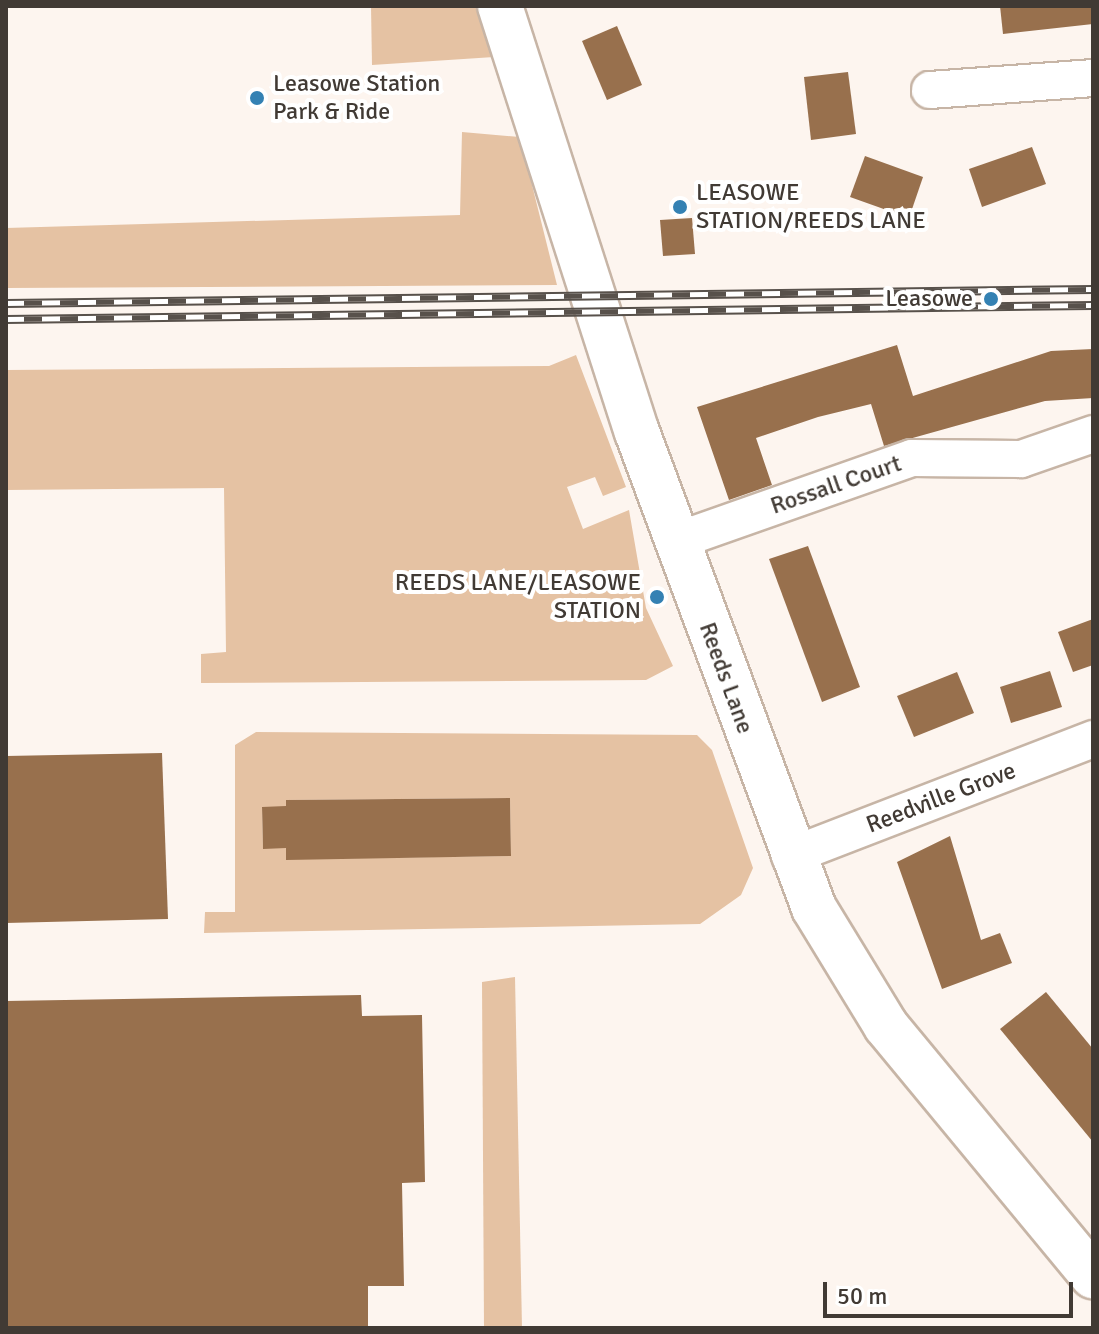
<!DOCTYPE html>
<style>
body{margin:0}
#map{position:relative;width:1099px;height:1334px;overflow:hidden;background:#fdf5ef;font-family:Signika,sans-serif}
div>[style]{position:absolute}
.green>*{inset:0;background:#e5c2a3}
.building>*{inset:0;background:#98704d}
.roads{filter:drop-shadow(2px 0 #c7b5a6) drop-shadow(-2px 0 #c7b5a6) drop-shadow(0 2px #c7b5a6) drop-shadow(0 -2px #c7b5a6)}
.minor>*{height:36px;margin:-18px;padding:0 18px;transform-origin:18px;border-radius:18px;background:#fff}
.tertiary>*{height:44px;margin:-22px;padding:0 22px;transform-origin:22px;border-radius:22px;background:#fff}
.rail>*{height:9px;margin-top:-4.5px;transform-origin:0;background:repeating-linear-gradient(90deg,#fff 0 18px,#58514b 0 36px);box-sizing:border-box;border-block:2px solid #58514b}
.dots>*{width:22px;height:22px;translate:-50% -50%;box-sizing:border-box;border:4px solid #fff;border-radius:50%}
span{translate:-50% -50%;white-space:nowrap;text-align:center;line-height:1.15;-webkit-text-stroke:8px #fff;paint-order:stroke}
.poi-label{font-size:24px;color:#413a34}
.left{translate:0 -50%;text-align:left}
.right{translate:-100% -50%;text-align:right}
.street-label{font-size:24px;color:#413a34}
.frame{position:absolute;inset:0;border:8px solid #413a34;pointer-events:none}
.scale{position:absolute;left:823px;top:1282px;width:250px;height:36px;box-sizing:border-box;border:4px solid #413a34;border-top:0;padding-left:10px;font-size:24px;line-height:28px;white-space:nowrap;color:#413a34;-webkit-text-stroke:6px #fff;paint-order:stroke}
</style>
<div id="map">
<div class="green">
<div style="clip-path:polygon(371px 6px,475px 6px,494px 57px,372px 65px)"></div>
<div style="clip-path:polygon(462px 132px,520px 137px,557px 285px,6px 288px,6px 228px,460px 215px)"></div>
<div style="clip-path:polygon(576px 355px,626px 487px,603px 496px,595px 477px,567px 487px,583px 529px,629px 510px,646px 608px,673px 666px,646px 680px,201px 683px,201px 654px,226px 652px,224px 488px,6px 490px,6px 370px,549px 366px)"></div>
<div style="clip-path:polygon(evenodd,256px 732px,697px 735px,712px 750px,753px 868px,741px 895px,700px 924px,204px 933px,205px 912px,235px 912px,235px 745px,256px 732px,510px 798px,511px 856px,286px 859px,286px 800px,510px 798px,256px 732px,262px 807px,278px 807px,279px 848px,263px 848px,262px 807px)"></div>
<div style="clip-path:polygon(515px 977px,522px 1328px,484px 1328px,482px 982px)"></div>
</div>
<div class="building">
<div style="clip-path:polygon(1000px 6px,1093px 6px,1093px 24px,1003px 34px)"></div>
<div style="clip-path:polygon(617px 26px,642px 85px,607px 100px,582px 41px)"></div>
<div style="clip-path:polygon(848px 72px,856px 134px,811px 140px,804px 77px)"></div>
<div style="clip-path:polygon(1032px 147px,1046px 184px,982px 207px,969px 169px)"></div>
<div style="clip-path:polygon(865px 156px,923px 177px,909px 218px,850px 197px)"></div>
<div style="clip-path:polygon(692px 218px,695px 254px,663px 256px,660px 220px)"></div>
<div style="clip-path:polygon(897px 345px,913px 396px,1051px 351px,1093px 349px,1093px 398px,1045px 401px,884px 446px,871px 404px,818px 417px,756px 438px,772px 485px,729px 500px,697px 407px)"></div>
<div style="clip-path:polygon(808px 546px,860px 687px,822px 702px,769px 559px)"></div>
<div style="clip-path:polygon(1093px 619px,1093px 665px,1073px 672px,1058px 632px)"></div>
<div style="clip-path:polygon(1050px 671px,1062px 707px,1011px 723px,1000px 687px)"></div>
<div style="clip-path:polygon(957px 672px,974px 713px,914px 737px,897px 696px)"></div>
<div style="clip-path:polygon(162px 753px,168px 919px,6px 923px,6px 756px)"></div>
<div style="clip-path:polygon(510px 798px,511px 856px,286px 860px,286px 848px,263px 849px,262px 807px,286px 806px,286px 800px)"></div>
<div style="clip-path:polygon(950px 836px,981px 940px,1000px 933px,1012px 963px,942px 989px,897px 862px)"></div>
<div style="clip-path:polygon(1046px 992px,1093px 1049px,1093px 1142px,1000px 1029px)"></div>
<div style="clip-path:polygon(361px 995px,362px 1016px,422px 1015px,425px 1182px,402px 1183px,404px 1286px,368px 1286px,368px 1328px,6px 1328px,6px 1001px)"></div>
</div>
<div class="roads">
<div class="minor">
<div style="left:930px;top:90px;width:163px;rotate:-4.2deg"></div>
<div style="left:676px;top:541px;width:250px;rotate:-19.4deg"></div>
<div style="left:912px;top:458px;width:109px;rotate:0.5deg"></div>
<div style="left:1021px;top:459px;width:76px;rotate:-19.1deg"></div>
<div style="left:790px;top:856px;width:325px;rotate:-21.1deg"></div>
</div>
<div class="tertiary">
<div style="left:500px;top:6px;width:447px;rotate:72.2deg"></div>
<div style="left:637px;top:432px;width:508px;rotate:69.6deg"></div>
<div style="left:814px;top:908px;width:138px;rotate:58.6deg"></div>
<div style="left:886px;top:1026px;width:325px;rotate:50.4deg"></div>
</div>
</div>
<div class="rail">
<div style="left:6px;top:303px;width:1087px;rotate:-0.74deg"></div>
<div style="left:6px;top:319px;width:1087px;rotate:-0.74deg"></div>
</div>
<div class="dots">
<div style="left:257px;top:98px;background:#3481b3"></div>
<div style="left:680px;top:207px;background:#3481b3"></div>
<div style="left:991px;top:299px;background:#3481b3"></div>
<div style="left:657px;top:597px;background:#3481b3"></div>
</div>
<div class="poi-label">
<span class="left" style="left:273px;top:98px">Leasowe Station<br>Park &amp; Ride</span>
<span class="left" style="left:696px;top:207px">LEASOWE<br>STATION/REEDS LANE</span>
<span class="right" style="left:973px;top:299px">Leasowe</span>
<span class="right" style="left:641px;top:597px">REEDS LANE/LEASOWE<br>STATION</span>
</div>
<div class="street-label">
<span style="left:836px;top:485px;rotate:-19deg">Rossall Court</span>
<span style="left:726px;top:678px;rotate:70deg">Reeds Lane</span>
<span style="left:941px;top:798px;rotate:-21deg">Reedville Grove</span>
</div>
<div class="frame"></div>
<div class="scale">50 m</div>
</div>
